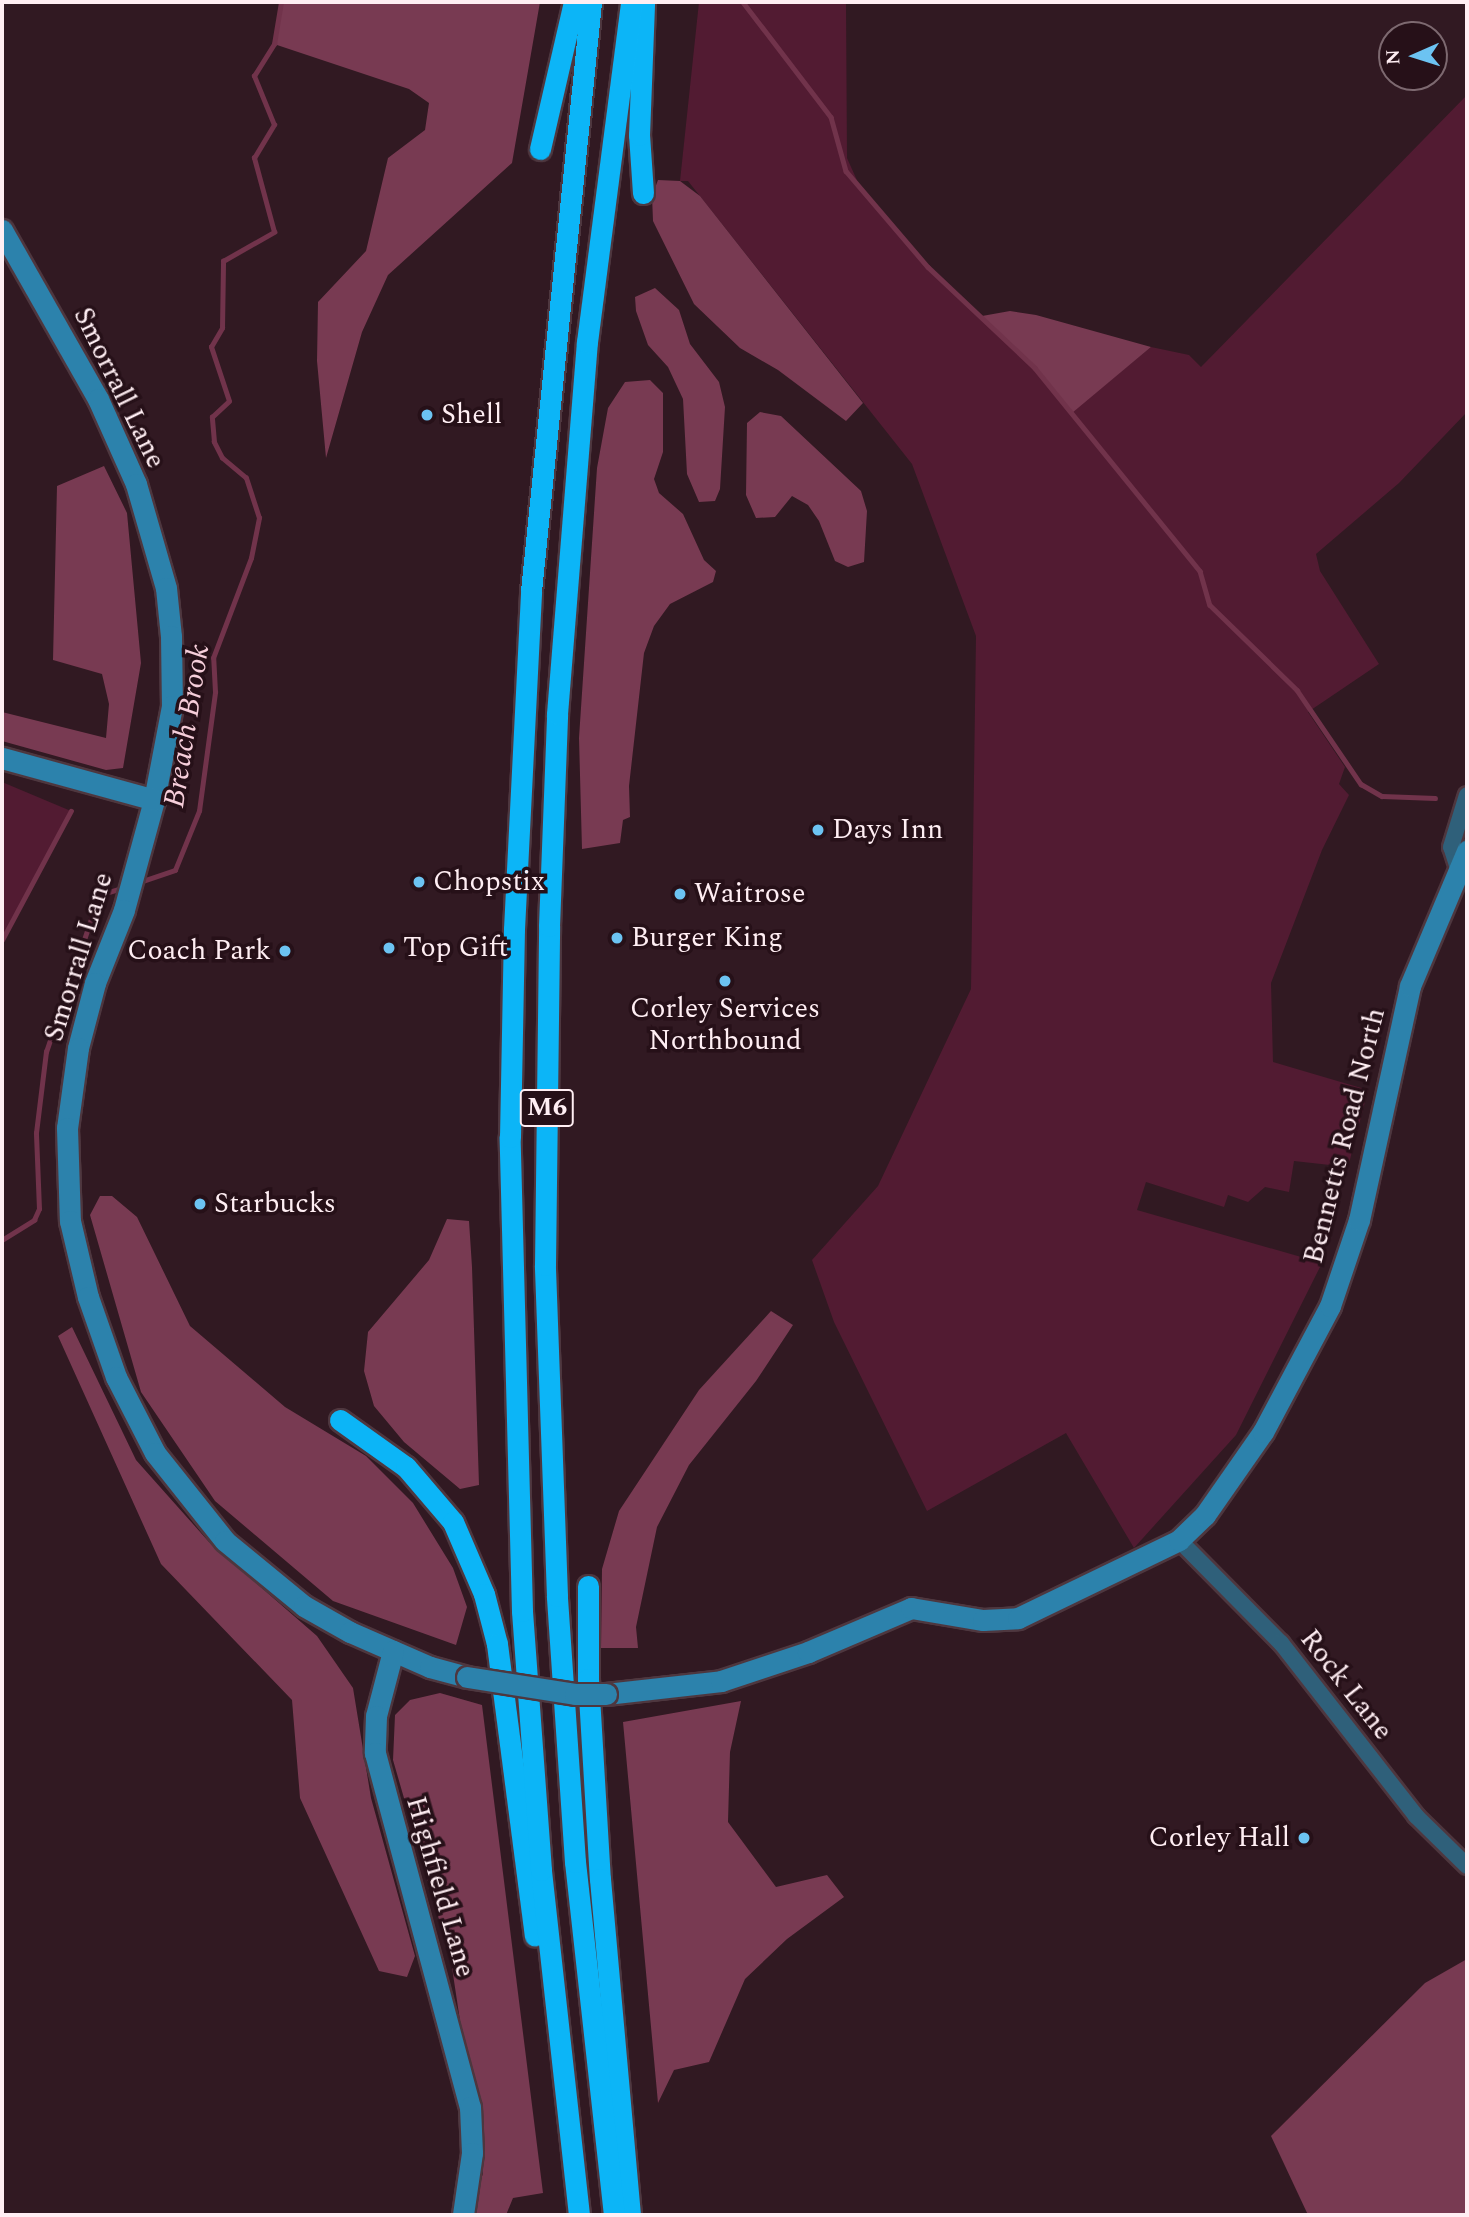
<!DOCTYPE html>
<style>
body{margin:0}
#map{position:relative;width:1469px;height:2217px;overflow:hidden;background:#311922;font-family:Spectral,serif}
div>[style]{position:absolute}
.green>*{inset:0;background:#521b32}
.forest>*{inset:0;background:#783a52}
.stream>*{height:4.5px;margin:-2.25px;padding:0 2.25px;transform-origin:2.25px;border-radius:2.25px;background:#71334b}
.roads{filter:drop-shadow(2px 0 #4e373f) drop-shadow(-2px 0 #4e373f) drop-shadow(0 2px #4e373f) drop-shadow(0 -2px #4e373f)}
.street>*{height:16px;margin:-8px;padding:0 8px;transform-origin:8px;border-radius:8px;background:#2f607a}
.secondary>*{height:21px;margin:-10.5px;padding:0 10.5px;transform-origin:10.5px;border-radius:10.5px;background:#2c82ac}
.highway>*{height:21px;margin:-10.5px;padding:0 10.5px;transform-origin:10.5px;border-radius:10.5px;background:#0cb5f7}
.bridges{filter:drop-shadow(2px 0 #4e373f) drop-shadow(-2px 0 #4e373f) drop-shadow(0 2px #4e373f) drop-shadow(0 -2px #4e373f)}
.secondary-bridge>*{height:21px;margin:-10.5px;padding:0 10.5px;transform-origin:10.5px;border-radius:10.5px;background:#2c82ac}
.dots>*{width:19px;height:19px;translate:-50% -50%;box-sizing:border-box;border:4px solid #261018;border-radius:50%}
span{translate:-50% -50%;white-space:nowrap;text-align:center;line-height:1.15;-webkit-text-stroke:7px #261018;paint-order:stroke}
.shield-label span{padding:2px 5px;background:#261018;border:2px solid;border-radius:5px;-webkit-text-stroke-width:0}
.shield-label{font-size:26px;color:#ffeef3;font-weight:700}
.street-label{font-size:28px;color:#ffeef3}
.poi-label{font-size:28px;color:#ffeef3}
.left{translate:0 -50%;text-align:left}
.right{translate:-100% -50%;text-align:right}
.water-label{font-size:30px;color:#f6ceda;font-style:italic}
.frame{position:absolute;inset:0;border:4px solid #ffeef3;pointer-events:none}
.north{position:absolute;left:1378px;top:21px;width:70px;height:70px;box-sizing:border-box;background:#261018;border:2px solid #7d6970;border-radius:50%;rotate:267deg;font-size:19px;font-weight:700;line-height:28px;text-align:center;color:#ffeef3}
.north::after{content:'';display:block;margin:auto;width:24px;height:32px;background:#6cc3f2;clip-path:polygon(50% 0,100% 100%,50% 72%,0 100%)}
</style>
<div id="map">
<div class="green">
<div style="clip-path:polygon(699px 2px,846px 2px,847px 158px,860px 187px,928px 267px,1035px 368px,1072px 412px,1151px 347px,1189px 355px,1201px 367px,1467px 95px,1467px 412px,1399px 483px,1316px 554px,1320px 571px,1379px 664px,1308px 712px,1345px 767px,1339px 784px,1349px 795px,1322px 850px,1271px 983px,1273px 1062px,1368px 1090px,1348px 1167px,1294px 1161px,1289px 1192px,1265px 1187px,1248px 1202px,1228px 1195px,1224px 1207px,1146px 1182px,1137px 1210px,1322px 1263px,1236px 1435px,1134px 1548px,1066px 1433px,927px 1511px,834px 1322px,812px 1260px,878px 1186px,971px 989px,976px 636px,912px 464px,688px 181px,680px 181px)"></div>
<div style="clip-path:polygon(2px 782px,71px 811px,2px 940px)"></div>
</div>
<div class="forest">
<div style="clip-path:polygon(281px 2px,540px 2px,512px 163px,388px 275px,362px 332px,326px 458px,317px 361px,318px 302px,366px 251px,388px 158px,425px 130px,429px 103px,409px 89px,274px 44px)"></div>
<div style="clip-path:polygon(658px 180px,680px 181px,700px 196px,863px 403px,846px 421px,778px 370px,740px 348px,694px 304px,653px 221px,652px 196px)"></div>
<div style="clip-path:polygon(655px 288px,679px 310px,690px 344px,719px 382px,725px 407px,720px 489px,715px 501px,699px 502px,687px 474px,683px 399px,668px 367px,648px 345px,636px 311px,635px 297px)"></div>
<div style="clip-path:polygon(1010px 311px,1036px 315px,1151px 347px,1072px 413px,1035px 368px,982px 316px)"></div>
<div style="clip-path:polygon(650px 380px,663px 393px,663px 452px,654px 479px,659px 493px,683px 514px,704px 560px,716px 571px,713px 582px,670px 604px,654px 626px,644px 653px,629px 786px,630px 817px,623px 820px,620px 843px,582px 849px,579px 738px,597px 468px,608px 408px,625px 382px)"></div>
<div style="clip-path:polygon(760px 412px,781px 416px,861px 491px,867px 511px,864px 562px,848px 567px,835px 561px,819px 521px,808px 505px,792px 496px,775px 517px,756px 518px,746px 495px,747px 423px)"></div>
<div style="clip-path:polygon(104px 466px,127px 513px,141px 663px,123px 768px,106px 770px,2px 741px,2px 712px,106px 738px,109px 704px,102px 674px,53px 660px,57px 486px)"></div>
<div style="clip-path:polygon(100px 1196px,112px 1196px,137px 1217px,190px 1326px,285px 1407px,366px 1456px,413px 1503px,453px 1568px,467px 1607px,456px 1645px,333px 1601px,215px 1501px,141px 1392px,90px 1215px)"></div>
<div style="clip-path:polygon(447px 1219px,469px 1221px,472px 1267px,479px 1485px,460px 1489px,404px 1442px,374px 1406px,364px 1371px,368px 1332px,429px 1260px)"></div>
<div style="clip-path:polygon(771px 1311px,793px 1325px,756px 1381px,689px 1465px,657px 1527px,636px 1627px,638px 1648px,601px 1648px,602px 1569px,619px 1511px,699px 1390px)"></div>
<div style="clip-path:polygon(72px 1327px,136px 1460px,209px 1542px,317px 1636px,353px 1688px,371px 1798px,415px 1956px,407px 1977px,379px 1971px,300px 1798px,292px 1700px,161px 1564px,58px 1336px)"></div>
<div style="clip-path:polygon(440px 1693px,482px 1705px,543px 2193px,513px 2198px,506px 2215px,471px 2215px,483px 2173px,451px 1961px,393px 1760px,395px 1715px,410px 1700px)"></div>
<div style="clip-path:polygon(741px 1701px,730px 1752px,728px 1822px,776px 1887px,827px 1875px,844px 1897px,787px 1939px,745px 1979px,709px 2062px,674px 2070px,658px 2103px,623px 1722px)"></div>
<div style="clip-path:polygon(1467px 1959px,1467px 2215px,1308px 2215px,1271px 2136px,1425px 1983px)"></div>
</div>
<div class="stream">
<div style="left:743px;top:2px;width:145px;rotate:52.6deg"></div>
<div style="left:831px;top:117px;width:56px;rotate:74.5deg"></div>
<div style="left:846px;top:171px;width:126px;rotate:49.5deg"></div>
<div style="left:928px;top:267px;width:147px;rotate:43.3deg"></div>
<div style="left:1035px;top:368px;width:262px;rotate:50.9deg"></div>
<div style="left:1200px;top:571px;width:35px;rotate:74deg"></div>
<div style="left:1210px;top:605px;width:122px;rotate:44.3deg"></div>
<div style="left:1297px;top:690px;width:114px;rotate:55.8deg"></div>
<div style="left:1361px;top:784px;width:24px;rotate:30deg"></div>
<div style="left:1382px;top:796px;width:53px;rotate:2.2deg"></div>
<div style="left:140px;top:882px;width:37px;rotate:-19deg"></div>
<div style="left:175px;top:870px;width:64px;rotate:-67.9deg"></div>
<div style="left:199px;top:811px;width:120px;rotate:-82.3deg"></div>
<div style="left:215px;top:692px;width:34px;rotate:-93deg"></div>
<div style="left:213px;top:658px;width:107px;rotate:-69.2deg"></div>
<div style="left:251px;top:558px;width:41px;rotate:-78.7deg"></div>
<div style="left:259px;top:518px;width:42px;rotate:-108deg"></div>
<div style="left:246px;top:478px;width:31px;rotate:-140deg"></div>
<div style="left:222px;top:458px;width:18px;rotate:-117deg"></div>
<div style="left:214px;top:442px;width:25px;rotate:-95deg"></div>
<div style="left:212px;top:417px;width:23px;rotate:-43deg"></div>
<div style="left:229px;top:401px;width:57px;rotate:-108.4deg"></div>
<div style="left:211px;top:347px;width:22px;rotate:-60deg"></div>
<div style="left:222px;top:328px;width:67px;rotate:-89.1deg"></div>
<div style="left:223px;top:261px;width:59px;rotate:-29.6deg"></div>
<div style="left:274px;top:232px;width:77px;rotate:-105.1deg"></div>
<div style="left:254px;top:158px;width:39px;rotate:-59deg"></div>
<div style="left:274px;top:125px;width:53px;rotate:-112.2deg"></div>
<div style="left:254px;top:76px;width:38px;rotate:-58deg"></div>
<div style="left:274px;top:44px;width:43px;rotate:-80.5deg"></div>
<div style="left:2px;top:940px;width:146px;rotate:-61.9deg"></div>
<div style="left:2px;top:1240px;width:38px;rotate:-32deg"></div>
<div style="left:34px;top:1220px;width:12px;rotate:-66deg"></div>
<div style="left:39px;top:1209px;width:76px;rotate:-92.3deg"></div>
<div style="left:36px;top:1133px;width:82px;rotate:-83deg"></div>
<div style="left:46px;top:1052px;width:166px;rotate:-71.3deg"></div>
<div style="left:99px;top:895px;width:24px;rotate:-17deg"></div>
</div>
<div class="roads">
<div class="street">
<div style="left:1458px;top:868px;width:22px;rotate:-108deg"></div>
<div style="left:1451px;top:847px;width:54px;rotate:-72.9deg"></div>
<div style="left:1179px;top:1540px;width:145px;rotate:45.3deg"></div>
<div style="left:1281px;top:1643px;width:219px;rotate:52deg"></div>
<div style="left:1416px;top:1816px;width:71px;rotate:44.4deg"></div>
</div>
<div class="secondary">
<div style="left:2px;top:230px;width:194px;rotate:60.4deg"></div>
<div style="left:98px;top:399px;width:93px;rotate:65.9deg"></div>
<div style="left:136px;top:484px;width:108px;rotate:73.9deg"></div>
<div style="left:166px;top:588px;width:48px;rotate:84.1deg"></div>
<div style="left:171px;top:636px;width:70px;rotate:89.2deg"></div>
<div style="left:172px;top:706px;width:96px;rotate:100.8deg"></div>
<div style="left:154px;top:800px;width:114px;rotate:105.3deg"></div>
<div style="left:124px;top:910px;width:79px;rotate:111.7deg"></div>
<div style="left:95px;top:983px;width:67px;rotate:104.7deg"></div>
<div style="left:78px;top:1048px;width:81px;rotate:97.8deg"></div>
<div style="left:67px;top:1128px;width:93px;rotate:88.2deg"></div>
<div style="left:70px;top:1221px;width:78px;rotate:76.7deg"></div>
<div style="left:88px;top:1297px;width:85px;rotate:70.7deg"></div>
<div style="left:116px;top:1377px;width:85px;rotate:62.8deg"></div>
<div style="left:155px;top:1453px;width:112px;rotate:51.5deg"></div>
<div style="left:225px;top:1541px;width:102px;rotate:39.4deg"></div>
<div style="left:304px;top:1606px;width:53px;rotate:29.5deg"></div>
<div style="left:350px;top:1632px;width:87px;rotate:23.6deg"></div>
<div style="left:430px;top:1667px;width:38px;rotate:15deg"></div>
<div style="left:2px;top:758px;width:158px;rotate:15.4deg"></div>
<div style="left:393px;top:1651px;width:67px;rotate:104.7deg"></div>
<div style="left:376px;top:1716px;width:37px;rotate:92deg"></div>
<div style="left:375px;top:1753px;width:367px;rotate:75deg"></div>
<div style="left:470px;top:2107px;width:46px;rotate:87.5deg"></div>
<div style="left:472px;top:2153px;width:63px;rotate:98.3deg"></div>
<div style="left:606px;top:1694px;width:116px;rotate:-6.4deg"></div>
<div style="left:721px;top:1681px;width:92px;rotate:-18.4deg"></div>
<div style="left:808px;top:1652px;width:112px;rotate:-23.1deg"></div>
<div style="left:911px;top:1608px;width:73px;rotate:9.5deg"></div>
<div style="left:983px;top:1620px;width:35px;rotate:-3deg"></div>
<div style="left:1018px;top:1618px;width:179px;rotate:-25.8deg"></div>
<div style="left:1179px;top:1540px;width:36px;rotate:-44deg"></div>
<div style="left:1205px;top:1515px;width:101px;rotate:-55.1deg"></div>
<div style="left:1263px;top:1432px;width:143px;rotate:-62deg"></div>
<div style="left:1330px;top:1306px;width:91px;rotate:-71.4deg"></div>
<div style="left:1359px;top:1220px;width:239px;rotate:-77.7deg"></div>
<div style="left:1410px;top:986px;width:147px;rotate:-67.1deg"></div>
</div>
<div class="highway">
<div style="left:540px;top:149px;width:151px;rotate:-77deg"></div>
<div style="left:643px;top:193px;width:58px;rotate:-93.9deg"></div>
<div style="left:639px;top:135px;width:133px;rotate:-87.8deg"></div>
<div style="left:340px;top:1420px;width:81px;rotate:35.5deg"></div>
<div style="left:406px;top:1467px;width:72px;rotate:49.5deg"></div>
<div style="left:453px;top:1522px;width:78px;rotate:66.7deg"></div>
<div style="left:484px;top:1594px;width:52px;rotate:75.4deg"></div>
<div style="left:497px;top:1644px;width:294px;rotate:82.6deg"></div>
<div style="left:588px;top:1586px;width:93px;rotate:90deg"></div>
<div style="left:588px;top:1679px;width:200px;rotate:86.6deg"></div>
<div style="left:600px;top:1879px;width:337px;rotate:84.9deg"></div>
<div style="left:579px;top:2215px;width:347px;rotate:-96.3deg"></div>
<div style="left:541px;top:1870px;width:260px;rotate:-94.2deg"></div>
<div style="left:522px;top:1611px;width:474px;rotate:-91.5deg"></div>
<div style="left:510px;top:1137px;width:208px;rotate:-88.9deg"></div>
<div style="left:514px;top:929px;width:338px;rotate:-87.1deg"></div>
<div style="left:531px;top:591px;width:592px;rotate:-84.18deg"></div>
<div style="left:614px;top:2215px;width:355px;rotate:-96.3deg"></div>
<div style="left:575px;top:1862px;width:267px;rotate:-93.9deg"></div>
<div style="left:557px;top:1596px;width:331px;rotate:-92.1deg"></div>
<div style="left:545px;top:1265px;width:339px;rotate:-89.3deg"></div>
<div style="left:549px;top:926px;width:212px;rotate:-87.8deg"></div>
<div style="left:557px;top:714px;width:373px;rotate:-85.4deg"></div>
<div style="left:587px;top:342px;width:343px;rotate:-82.6deg"></div>
</div>
</div>
<div class="bridges">
<div class="secondary-bridge">
<div style="left:467px;top:1677px;width:109px;rotate:8.9deg"></div>
<div style="left:575px;top:1694px;width:31px"></div>
</div>
</div>
<div class="dots">
<div style="left:427px;top:415px;background:#6cc3f2"></div>
<div style="left:818px;top:830px;background:#6cc3f2"></div>
<div style="left:419px;top:882px;background:#6cc3f2"></div>
<div style="left:680px;top:894px;background:#6cc3f2"></div>
<div style="left:617px;top:938px;background:#6cc3f2"></div>
<div style="left:389px;top:948px;background:#6cc3f2"></div>
<div style="left:285px;top:951px;background:#6cc3f2"></div>
<div style="left:725px;top:981px;background:#6cc3f2"></div>
<div style="left:200px;top:1204px;background:#6cc3f2"></div>
<div style="left:1304px;top:1838px;background:#6cc3f2"></div>
</div>
<div class="shield-label">
<span style="left:547px;top:1108px">M6</span>
</div>
<div class="street-label">
<span style="left:119px;top:388px;rotate:64deg">Smorrall Lane</span>
<span style="left:79px;top:957px;rotate:-73deg">Smorrall Lane</span>
<span style="left:1345px;top:1136px;rotate:-76deg">Bennetts Road North</span>
<span style="left:1346px;top:1685px;rotate:52deg">Rock Lane</span>
<span style="left:440px;top:1887px;rotate:74deg">Highfield Lane</span>
</div>
<div class="poi-label">
<span class="left" style="left:441px;top:415px">Shell</span>
<span class="left" style="left:832px;top:830px">Days Inn</span>
<span class="left" style="left:433px;top:882px">Chopstix</span>
<span class="left" style="left:694px;top:894px">Waitrose</span>
<span class="left" style="left:631px;top:938px">Burger King</span>
<span class="left" style="left:403px;top:948px">Top Gift</span>
<span class="right" style="left:271px;top:951px">Coach Park</span>
<span style="left:725px;top:1025px">Corley Services<br>Northbound</span>
<span class="left" style="left:214px;top:1204px">Starbucks</span>
<span class="right" style="left:1290px;top:1838px">Corley Hall</span>
</div>
<div class="water-label">
<span style="left:187px;top:726px;rotate:-81deg">Breach Brook</span>
</div>
<div class="frame"></div>
<div class="north">N</div>
</div>
